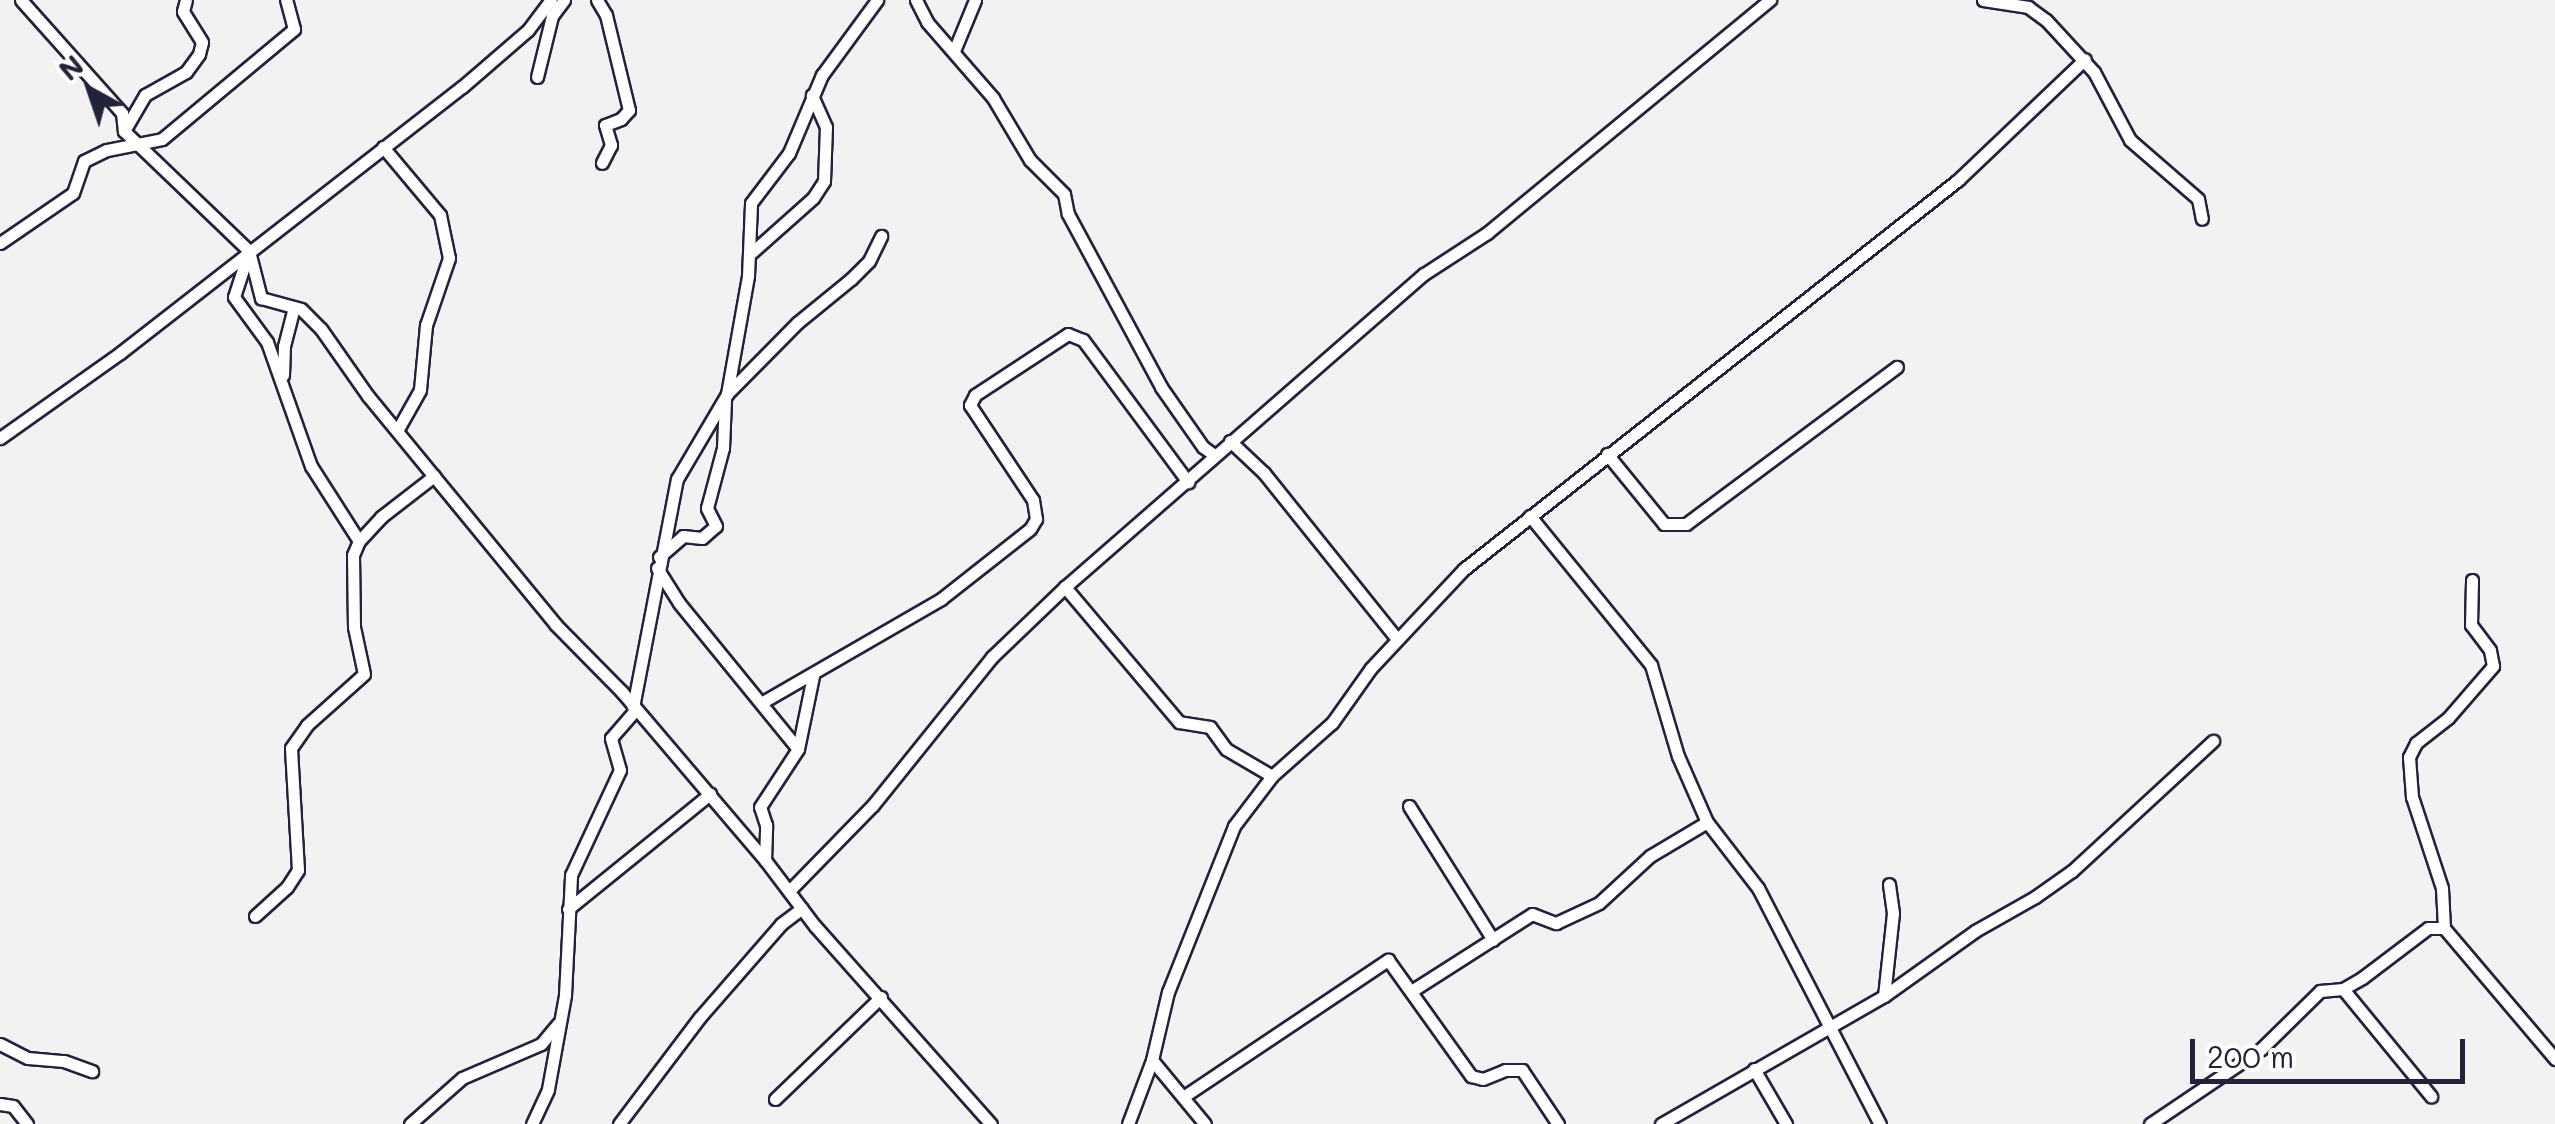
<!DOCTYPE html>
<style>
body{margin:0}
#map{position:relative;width:2555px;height:1124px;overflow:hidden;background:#f2f2f3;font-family:Mali,sans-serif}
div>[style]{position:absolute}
.roads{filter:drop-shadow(2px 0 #22223b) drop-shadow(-2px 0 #22223b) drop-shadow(0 2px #22223b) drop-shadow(0 -2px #22223b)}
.street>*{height:11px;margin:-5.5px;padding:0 5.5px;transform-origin:5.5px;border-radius:5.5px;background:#fff}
span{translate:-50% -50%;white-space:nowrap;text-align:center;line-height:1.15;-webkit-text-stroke:8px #fff;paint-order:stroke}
.north{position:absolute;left:40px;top:40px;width:100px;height:100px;-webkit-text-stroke:8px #fff;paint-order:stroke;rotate:320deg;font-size:28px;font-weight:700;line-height:40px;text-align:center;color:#22223b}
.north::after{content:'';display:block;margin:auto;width:35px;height:45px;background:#22223b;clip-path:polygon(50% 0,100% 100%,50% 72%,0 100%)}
.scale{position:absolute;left:2190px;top:1039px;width:275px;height:45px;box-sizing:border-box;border:5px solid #22223b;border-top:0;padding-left:12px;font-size:30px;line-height:35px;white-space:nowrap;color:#22223b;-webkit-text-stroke:8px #fff;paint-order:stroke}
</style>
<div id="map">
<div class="roads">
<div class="street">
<div style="left:21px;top:0;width:152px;rotate:48.2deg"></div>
<div style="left:122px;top:113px;width:18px;rotate:84deg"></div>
<div style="left:124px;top:131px;width:173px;rotate:43.8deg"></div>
<div style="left:249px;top:251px;width:49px;rotate:75.7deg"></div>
<div style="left:261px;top:298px;width:41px;rotate:15.4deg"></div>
<div style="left:301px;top:309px;width:28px;rotate:45deg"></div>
<div style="left:321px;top:329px;width:82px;rotate:55deg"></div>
<div style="left:368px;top:396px;width:296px;rotate:50.6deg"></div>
<div style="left:556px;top:625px;width:94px;rotate:45.4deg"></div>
<div style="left:622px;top:692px;width:221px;rotate:49.6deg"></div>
<div style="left:765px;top:860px;width:83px;rotate:52.9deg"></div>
<div style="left:815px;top:926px;width:265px;rotate:48.4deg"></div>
<div style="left:597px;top:0;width:17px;rotate:59deg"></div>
<div style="left:606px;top:15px;width:98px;rotate:76.4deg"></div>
<div style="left:629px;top:110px;width:12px;rotate:132deg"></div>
<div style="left:621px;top:119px;width:17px;rotate:159deg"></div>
<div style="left:605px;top:125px;width:21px;rotate:73deg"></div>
<div style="left:611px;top:145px;width:20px;rotate:117deg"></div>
<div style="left:916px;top:0;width:25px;rotate:63deg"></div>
<div style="left:927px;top:22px;width:101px;rotate:49deg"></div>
<div style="left:993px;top:98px;width:72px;rotate:59.2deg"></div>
<div style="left:1030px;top:160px;width:48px;rotate:45deg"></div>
<div style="left:1064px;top:194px;width:20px;rotate:79deg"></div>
<div style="left:1068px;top:214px;width:196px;rotate:61.7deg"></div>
<div style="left:1161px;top:387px;width:73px;rotate:55deg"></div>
<div style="left:1203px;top:447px;width:12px;rotate:35deg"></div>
<div style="left:1983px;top:0;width:46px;rotate:8.8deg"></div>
<div style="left:2028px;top:7px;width:22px;rotate:36deg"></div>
<div style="left:2046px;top:20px;width:71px;rotate:47.3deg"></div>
<div style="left:2094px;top:72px;width:77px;rotate:62.1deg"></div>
<div style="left:2130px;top:140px;width:90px;rotate:40.9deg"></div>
<div style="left:2198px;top:199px;width:20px;rotate:79deg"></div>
<div style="left:954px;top:51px;width:55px;rotate:-67.6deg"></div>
<div style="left:537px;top:77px;width:63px;rotate:-76.2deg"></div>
<div style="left:552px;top:16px;width:20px;rotate:-53deg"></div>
<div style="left:124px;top:131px;width:42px;rotate:-59.7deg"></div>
<div style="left:145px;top:95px;width:47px;rotate:-29.3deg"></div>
<div style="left:186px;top:72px;width:22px;rotate:-54deg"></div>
<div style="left:199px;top:54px;width:12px;rotate:-76deg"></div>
<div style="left:202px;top:42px;width:36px;rotate:-122deg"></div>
<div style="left:183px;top:11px;width:11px;rotate:-75deg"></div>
<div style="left:383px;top:147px;width:89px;rotate:50deg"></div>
<div style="left:440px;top:215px;width:44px;rotate:78.2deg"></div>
<div style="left:449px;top:258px;width:71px;rotate:108.9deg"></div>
<div style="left:426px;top:325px;width:65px;rotate:95.3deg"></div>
<div style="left:420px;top:390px;width:45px;rotate:119.4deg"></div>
<div style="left:0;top:243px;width:88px;rotate:-34.4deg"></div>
<div style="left:73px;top:193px;width:34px;rotate:-71deg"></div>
<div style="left:84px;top:161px;width:25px;rotate:-26deg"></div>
<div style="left:107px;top:150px;width:56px;rotate:-11.3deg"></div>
<div style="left:162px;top:139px;width:172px;rotate:-39.8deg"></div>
<div style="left:294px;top:29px;width:30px;rotate:-105deg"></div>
<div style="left:249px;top:251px;width:48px;rotate:108.1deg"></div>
<div style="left:234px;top:297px;width:56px;rotate:53.7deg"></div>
<div style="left:267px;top:342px;width:132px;rotate:70.5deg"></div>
<div style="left:311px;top:466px;width:89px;rotate:57.4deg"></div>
<div style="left:750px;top:254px;width:84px;rotate:-41.6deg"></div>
<div style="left:813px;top:198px;width:20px;rotate:-57deg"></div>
<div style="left:824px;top:181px;width:54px;rotate:-87.9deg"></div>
<div style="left:826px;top:127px;width:35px;rotate:-114deg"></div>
<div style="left:283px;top:375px;width:29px;rotate:-88deg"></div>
<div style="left:284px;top:346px;width:40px;rotate:-75.6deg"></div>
<div style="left:727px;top:394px;width:100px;rotate:-45.4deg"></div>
<div style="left:797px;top:323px;width:70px;rotate:-39.2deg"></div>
<div style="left:851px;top:279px;width:25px;rotate:-45deg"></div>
<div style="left:869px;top:261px;width:28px;rotate:-64deg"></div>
<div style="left:0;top:438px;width:147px;rotate:-35.3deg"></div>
<div style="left:120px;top:353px;width:433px;rotate:-37.9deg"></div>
<div style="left:462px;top:87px;width:87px;rotate:-40.8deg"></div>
<div style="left:528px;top:30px;width:38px;rotate:-53deg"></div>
<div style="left:1230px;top:441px;width:47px;rotate:43.3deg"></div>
<div style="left:1264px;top:473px;width:213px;rotate:51.3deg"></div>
<div style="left:1607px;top:454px;width:90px;rotate:50.8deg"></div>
<div style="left:1664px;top:524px;width:22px"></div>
<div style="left:1686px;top:524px;width:263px;rotate:-36.7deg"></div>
<div style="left:1530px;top:516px;width:192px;rotate:50.9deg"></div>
<div style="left:1651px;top:665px;width:95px;rotate:73.5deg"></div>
<div style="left:1678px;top:756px;width:72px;rotate:66.3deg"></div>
<div style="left:1707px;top:822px;width:83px;rotate:52.3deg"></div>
<div style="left:1758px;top:888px;width:266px;rotate:62.7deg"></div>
<div style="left:659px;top:557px;width:32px;rotate:-41deg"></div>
<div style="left:683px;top:536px;width:19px;rotate:6deg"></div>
<div style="left:702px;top:538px;width:18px;rotate:-41deg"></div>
<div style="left:716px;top:526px;width:20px;rotate:-117deg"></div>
<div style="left:707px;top:508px;width:62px;rotate:-75.1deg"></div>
<div style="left:723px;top:448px;width:48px;rotate:-87.6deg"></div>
<div style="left:657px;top:568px;width:41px;rotate:57.8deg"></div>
<div style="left:679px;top:603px;width:188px;rotate:50.8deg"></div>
<div style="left:761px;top:703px;width:208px;rotate:-30deg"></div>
<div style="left:941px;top:599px;width:113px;rotate:-38.2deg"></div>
<div style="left:1030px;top:529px;width:12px;rotate:-59deg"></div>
<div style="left:1036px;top:519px;width:19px;rotate:-99deg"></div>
<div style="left:1033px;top:500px;width:114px;rotate:-123.6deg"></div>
<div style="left:970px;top:405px;width:11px;rotate:-63deg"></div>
<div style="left:975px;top:395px;width:111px;rotate:-33.3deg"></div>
<div style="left:1068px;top:334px;width:16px;rotate:22deg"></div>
<div style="left:1083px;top:340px;width:177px;rotate:53.5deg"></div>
<div style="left:633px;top:707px;width:232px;rotate:-79.1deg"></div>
<div style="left:677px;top:479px;width:99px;rotate:-59.5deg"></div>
<div style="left:727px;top:394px;width:120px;rotate:-79.9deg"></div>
<div style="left:748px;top:276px;width:73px;rotate:-87.6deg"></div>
<div style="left:751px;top:203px;width:63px;rotate:-52.8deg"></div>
<div style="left:789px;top:153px;width:85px;rotate:-67.1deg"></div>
<div style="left:822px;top:75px;width:93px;rotate:-53.7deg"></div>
<div style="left:1272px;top:776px;width:53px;rotate:-149.6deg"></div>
<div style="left:1226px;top:749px;width:27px;rotate:-126deg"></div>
<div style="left:1210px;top:727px;width:31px;rotate:-171deg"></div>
<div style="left:1179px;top:722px;width:177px;rotate:-130.2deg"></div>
<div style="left:1065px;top:587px;width:476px;rotate:-41.1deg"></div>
<div style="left:1424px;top:274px;width:75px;rotate:-33.1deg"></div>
<div style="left:1487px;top:233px;width:367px;rotate:-39.5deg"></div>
<div style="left:1409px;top:806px;width:158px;rotate:57.9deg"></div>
<div style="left:765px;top:860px;width:35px;rotate:-88deg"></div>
<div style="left:766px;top:825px;width:19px;rotate:-108deg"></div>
<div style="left:760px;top:807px;width:69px;rotate:-56.8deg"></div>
<div style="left:798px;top:749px;width:75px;rotate:-78.4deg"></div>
<div style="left:789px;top:891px;width:120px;rotate:-45.7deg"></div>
<div style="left:873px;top:805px;width:190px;rotate:-51.2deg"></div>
<div style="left:992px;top:657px;width:101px;rotate:-43.8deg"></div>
<div style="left:568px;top:909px;width:183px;rotate:-39deg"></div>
<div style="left:255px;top:916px;width:43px;rotate:-42.2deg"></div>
<div style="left:287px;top:887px;width:20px;rotate:-57deg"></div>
<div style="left:298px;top:870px;width:122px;rotate:-93.3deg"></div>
<div style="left:291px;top:748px;width:28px;rotate:-55deg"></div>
<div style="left:307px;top:725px;width:76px;rotate:-41.8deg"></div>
<div style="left:364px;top:674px;width:48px;rotate:-102deg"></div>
<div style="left:354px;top:627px;width:72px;rotate:-90.8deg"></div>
<div style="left:353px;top:555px;width:15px;rotate:-67deg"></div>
<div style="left:359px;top:541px;width:33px;rotate:-47deg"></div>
<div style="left:381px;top:517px;width:67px;rotate:-37.7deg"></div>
<div style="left:2444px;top:928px;width:40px;rotate:-92.9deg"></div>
<div style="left:2442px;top:888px;width:96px;rotate:-108.2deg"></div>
<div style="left:2412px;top:797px;width:40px;rotate:-94.3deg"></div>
<div style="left:2409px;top:757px;width:16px;rotate:-63deg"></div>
<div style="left:2416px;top:743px;width:41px;rotate:-38deg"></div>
<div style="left:2448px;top:718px;width:69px;rotate:-49.1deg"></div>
<div style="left:2493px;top:666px;width:16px;rotate:-101deg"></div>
<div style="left:2490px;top:650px;width:31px;rotate:-127deg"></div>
<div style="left:2471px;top:625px;width:45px;rotate:-88.7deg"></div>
<div style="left:2343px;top:989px;width:139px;rotate:50.6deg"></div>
<div style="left:1413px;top:990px;width:141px;rotate:-32.6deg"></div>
<div style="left:1532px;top:914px;width:26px;rotate:21deg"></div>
<div style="left:1556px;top:923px;width:47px;rotate:-24.9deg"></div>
<div style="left:1599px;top:903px;width:69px;rotate:-42.7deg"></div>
<div style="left:1650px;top:856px;width:66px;rotate:-30.8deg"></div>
<div style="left:1884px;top:996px;width:83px;rotate:-83.8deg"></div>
<div style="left:1893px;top:913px;width:29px;rotate:-98deg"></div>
<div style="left:0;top:1044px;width:31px;rotate:27deg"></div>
<div style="left:28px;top:1058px;width:36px;rotate:5deg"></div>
<div style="left:64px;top:1061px;width:30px;rotate:20deg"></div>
<div style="left:1152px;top:1060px;width:83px;rotate:50.4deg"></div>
<div style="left:1754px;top:1069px;width:64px;rotate:59.8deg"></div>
<div style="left:1183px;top:1097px;width:247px;rotate:-33.8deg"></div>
<div style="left:1388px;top:960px;width:143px;rotate:54.4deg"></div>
<div style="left:1471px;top:1076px;width:12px;rotate:14deg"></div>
<div style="left:1483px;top:1079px;width:24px;rotate:-22deg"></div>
<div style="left:1505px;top:1070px;width:17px"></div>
<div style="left:1522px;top:1070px;width:65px;rotate:56.3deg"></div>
<div style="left:775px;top:1099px;width:147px;rotate:-43.9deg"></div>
<div style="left:0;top:1104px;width:13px;rotate:9deg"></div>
<div style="left:13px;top:1106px;width:23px;rotate:52deg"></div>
<div style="left:410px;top:1124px;width:69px;rotate:-41.5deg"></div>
<div style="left:462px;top:1078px;width:86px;rotate:-23.3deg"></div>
<div style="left:541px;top:1044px;width:26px;rotate:-50deg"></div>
<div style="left:532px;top:1124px;width:38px;rotate:-65deg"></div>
<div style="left:548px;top:1089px;width:96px;rotate:-79.7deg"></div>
<div style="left:565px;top:995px;width:120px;rotate:-87.1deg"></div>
<div style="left:571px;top:875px;width:116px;rotate:-65deg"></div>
<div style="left:620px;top:770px;width:33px;rotate:-106deg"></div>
<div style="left:611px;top:738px;width:37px;rotate:-49deg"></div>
<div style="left:619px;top:1124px;width:134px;rotate:-52.9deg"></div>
<div style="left:700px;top:1017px;width:123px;rotate:-48.9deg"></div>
<div style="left:781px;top:924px;width:26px;rotate:-37deg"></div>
<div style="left:1128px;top:1124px;width:68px;rotate:-69.4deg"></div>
<div style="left:1152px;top:1060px;width:70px;rotate:-76.8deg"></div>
<div style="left:1168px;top:992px;width:179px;rotate:-68.3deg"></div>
<div style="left:1234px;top:826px;width:63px;rotate:-52.8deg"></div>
<div style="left:1272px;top:776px;width:80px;rotate:-41.5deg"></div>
<div style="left:1332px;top:723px;width:67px;rotate:-54.7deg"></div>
<div style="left:1371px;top:668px;width:136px;rotate:-46.8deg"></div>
<div style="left:1464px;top:569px;width:629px;rotate:-38.22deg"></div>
<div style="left:1958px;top:180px;width:175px;rotate:-43.6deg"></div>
<div style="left:1661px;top:1124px;width:257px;rotate:-29.9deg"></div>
<div style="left:1884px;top:996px;width:112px;rotate:-35.5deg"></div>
<div style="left:1975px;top:931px;width:69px;rotate:-29.5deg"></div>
<div style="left:2035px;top:897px;width:45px;rotate:-35.1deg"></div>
<div style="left:2072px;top:871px;width:192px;rotate:-42.7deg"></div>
<div style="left:2150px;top:1124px;width:134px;rotate:-34deg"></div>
<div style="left:2261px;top:1049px;width:83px;rotate:-44.5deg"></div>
<div style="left:2320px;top:991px;width:23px;rotate:-5deg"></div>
<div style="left:2343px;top:989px;width:22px;rotate:-30deg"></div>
<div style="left:2362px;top:978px;width:83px;rotate:-37.1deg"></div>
<div style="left:2428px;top:928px;width:16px"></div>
<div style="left:2444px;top:928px;width:172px;rotate:49.7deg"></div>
</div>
</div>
<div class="north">N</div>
<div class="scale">200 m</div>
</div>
